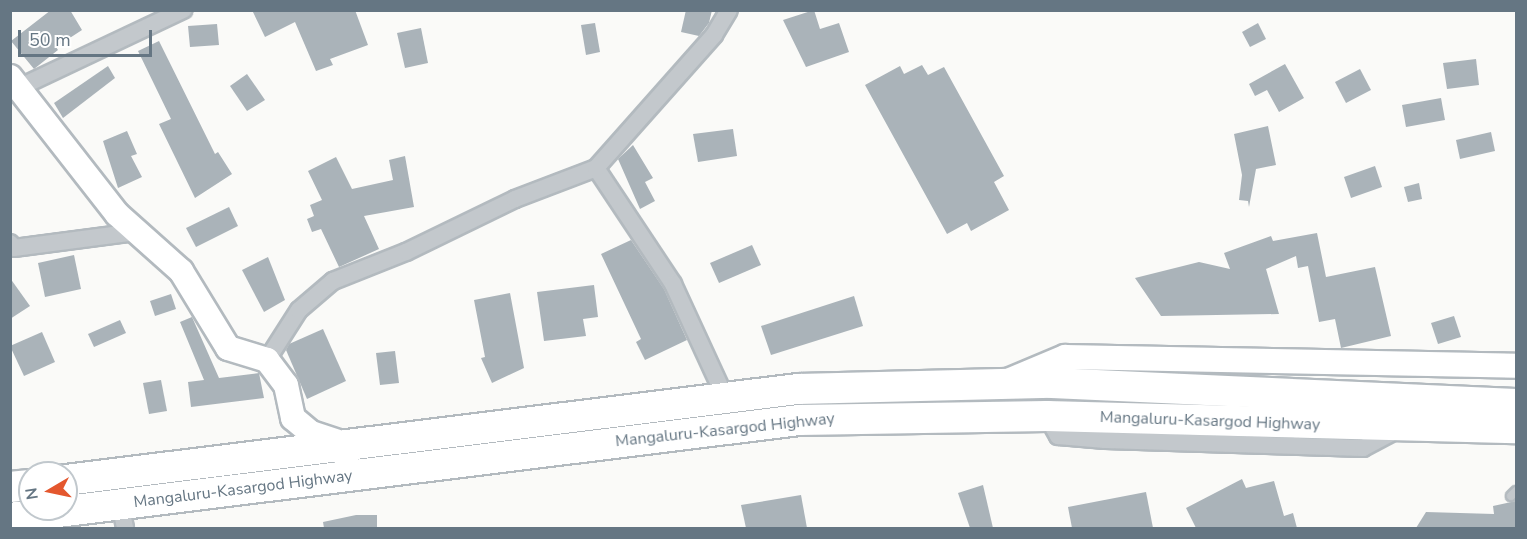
<!DOCTYPE html>
<style>
body{margin:0}
#map{position:relative;width:1527px;height:539px;overflow:hidden;background:#fafaf8;font-family:"Nunito Sans",sans-serif}
div>[style]{position:absolute}
.building>*{inset:0;background:#aab3b9}
.roads{filter:drop-shadow(2px 0 #b3babf) drop-shadow(-2px 0 #b3babf) drop-shadow(0 2px #b3babf) drop-shadow(0 -2px #b3babf)}
.lane>*{height:8px;margin:-4px;padding:0 4px;transform-origin:4px;border-radius:4px;background:#c3c8cc}
.street>*{height:16px;margin:-8px;padding:0 8px;transform-origin:8px;border-radius:8px;background:#c3c8cc}
.secondary>*{height:24px;margin:-12px;padding:0 12px;transform-origin:12px;border-radius:12px;background:#fff}
.highway>*{height:30px;margin:-15px;padding:0 15px;transform-origin:15px;border-radius:15px;background:#fff}
span{translate:-50% -50%;white-space:nowrap;text-align:center;line-height:1.15;-webkit-text-stroke:6px #fff;paint-order:stroke}
.street-label{font-size:16px;color:#657683}
.frame{position:absolute;inset:0;border:12px solid #657683;pointer-events:none}
.north{position:absolute;left:18px;top:461px;width:60px;height:60px;box-sizing:border-box;background:#fff;border:2px solid #c1c8cd;border-radius:50%;rotate:261deg;font-size:16px;font-weight:700;line-height:24px;text-align:center;color:#657683}
.north::after{content:'';display:block;margin:auto;width:21px;height:27px;background:#e4572e;clip-path:polygon(50% 0,100% 100%,50% 72%,0 100%)}
.scale{position:absolute;left:18px;top:30px;width:134px;height:27px;box-sizing:border-box;border:3px solid #657683;border-top:0;padding-left:8px;font-size:18px;line-height:21px;white-space:nowrap;color:#657683;-webkit-text-stroke:4px #fff;paint-order:stroke}
</style>
<div id="map">
<div class="building">
<div style="clip-path:polygon(51px 10px,70px 10px,82px 30px,56px 47px,58px 50px,34px 69px,11px 41px)"></div>
<div style="clip-path:polygon(252px 10px,355px 10px,368px 45px,330px 59px,333px 65px,316px 71px,295px 22px,265px 37px)"></div>
<div style="clip-path:polygon(686px 10px,712px 10px,709px 23px,699px 36px,681px 32px)"></div>
<div style="clip-path:polygon(814px 10px,820px 29px,839px 23px,849px 52px,806px 67px,783px 20px)"></div>
<div style="clip-path:polygon(595px 23px,600px 52px,586px 55px,581px 25px)"></div>
<div style="clip-path:polygon(1258px 23px,1266px 39px,1250px 47px,1242px 32px)"></div>
<div style="clip-path:polygon(217px 24px,219px 45px,190px 47px,188px 26px)"></div>
<div style="clip-path:polygon(421px 28px,428px 63px,405px 68px,397px 33px)"></div>
<div style="clip-path:polygon(159px 41px,215px 154px,218px 152px,232px 174px,195px 198px,159px 124px,171px 119px,138px 51px)"></div>
<div style="clip-path:polygon(1476px 59px,1479px 85px,1447px 89px,1443px 63px)"></div>
<div style="clip-path:polygon(1285px 64px,1304px 98px,1279px 112px,1267px 90px,1255px 96px,1249px 84px)"></div>
<div style="clip-path:polygon(922px 65px,928px 75px,944px 67px,1004px 176px,994px 182px,1009px 210px,971px 231px,967px 223px,947px 234px,865px 85px,900px 66px,904px 74px)"></div>
<div style="clip-path:polygon(108px 66px,115px 78px,63px 118px,54px 103px)"></div>
<div style="clip-path:polygon(1360px 69px,1371px 90px,1346px 103px,1335px 82px)"></div>
<div style="clip-path:polygon(247px 74px,265px 100px,247px 111px,230px 86px)"></div>
<div style="clip-path:polygon(1441px 98px,1445px 120px,1406px 127px,1402px 105px)"></div>
<div style="clip-path:polygon(1268px 126px,1276px 165px,1256px 169px,1249px 207px,1248px 201px,1239px 200px,1242px 175px,1234px 134px)"></div>
<div style="clip-path:polygon(733px 129px,737px 156px,698px 162px,693px 134px)"></div>
<div style="clip-path:polygon(127px 131px,137px 154px,131px 156px,142px 177px,118px 188px,103px 141px)"></div>
<div style="clip-path:polygon(1491px 132px,1495px 151px,1460px 159px,1456px 140px)"></div>
<div style="clip-path:polygon(633px 145px,653px 178px,645px 182px,655px 201px,640px 209px,618px 159px)"></div>
<div style="clip-path:polygon(405px 156px,414px 207px,364px 216px,379px 249px,339px 267px,321px 229px,312px 232px,307px 219px,314px 216px,310px 205px,322px 200px,308px 171px,336px 157px,352px 189px,393px 180px,389px 160px)"></div>
<div style="clip-path:polygon(1375px 166px,1382px 187px,1351px 198px,1344px 177px)"></div>
<div style="clip-path:polygon(1419px 183px,1422px 199px,1408px 202px,1404px 187px)"></div>
<div style="clip-path:polygon(229px 207px,238px 226px,196px 247px,186px 228px)"></div>
<div style="clip-path:polygon(1317px 233px,1326px 277px,1375px 267px,1391px 336px,1341px 348px,1335px 319px,1319px 322px,1308px 266px,1298px 268px,1296px 256px,1266px 269px,1279px 314px,1161px 316px,1135px 278px,1199px 262px,1230px 269px,1224px 253px,1271px 236px,1273px 241px)"></div>
<div style="clip-path:polygon(631px 240px,664px 289px,687px 340px,645px 360px,636px 342px,641px 339px,601px 254px)"></div>
<div style="clip-path:polygon(752px 245px,761px 265px,719px 283px,710px 263px)"></div>
<div style="clip-path:polygon(74px 255px,81px 289px,45px 297px,38px 263px)"></div>
<div style="clip-path:polygon(268px 257px,285px 300px,264px 312px,242px 270px)"></div>
<div style="clip-path:polygon(10px 278px,30px 306px,10px 319px)"></div>
<div style="clip-path:polygon(594px 285px,598px 317px,583px 319px,586px 336px,544px 341px,537px 292px)"></div>
<div style="clip-path:polygon(510px 293px,524px 368px,492px 383px,481px 358px,485px 357px,474px 300px)"></div>
<div style="clip-path:polygon(171px 294px,176px 309px,155px 316px,150px 301px)"></div>
<div style="clip-path:polygon(854px 296px,863px 326px,771px 355px,761px 326px)"></div>
<div style="clip-path:polygon(1454px 316px,1461px 337px,1438px 344px,1431px 323px)"></div>
<div style="clip-path:polygon(192px 317px,219px 378px,259px 373px,264px 398px,191px 407px,188px 382px,204px 380px,180px 322px)"></div>
<div style="clip-path:polygon(120px 320px,126px 333px,94px 347px,88px 334px)"></div>
<div style="clip-path:polygon(323px 329px,346px 381px,307px 399px,286px 350px,289px 344px)"></div>
<div style="clip-path:polygon(42px 332px,55px 362px,24px 376px,10px 346px)"></div>
<div style="clip-path:polygon(395px 351px,399px 383px,380px 385px,376px 353px)"></div>
<div style="clip-path:polygon(161px 380px,167px 411px,149px 414px,143px 383px)"></div>
<div style="clip-path:polygon(1242px 479px,1246px 488px,1274px 481px,1284px 516px,1293px 513px,1297px 528px,1196px 528px,1186px 508px)"></div>
<div style="clip-path:polygon(983px 485px,993px 528px,970px 528px,958px 493px)"></div>
<div style="clip-path:polygon(1146px 492px,1153px 528px,1072px 528px,1068px 507px)"></div>
<div style="clip-path:polygon(801px 495px,807px 528px,746px 528px,741px 505px)"></div>
<div style="clip-path:polygon(1516px 501px,1516px 528px,1416px 528px,1426px 512px,1494px 514px,1493px 506px)"></div>
<div style="clip-path:polygon(356px 515px,377px 515px,377px 528px,324px 528px,323px 522px)"></div>
</div>
<div class="roads">
<div class="lane">
<div style="left:1511px;top:496px;width:7px;rotate:-45deg"></div>
</div>
<div class="street">
<div style="left:18px;top:88px;width:183px;rotate:-25.3deg"></div>
<div style="left:596px;top:168px;width:139px;rotate:56.4deg"></div>
<div style="left:673px;top:284px;width:122px;rotate:65.3deg"></div>
<div style="left:10px;top:243px;width:6px;rotate:51deg"></div>
<div style="left:14px;top:248px;width:123px;rotate:-7.5deg"></div>
<div style="left:267px;top:360px;width:59px;rotate:-57.4deg"></div>
<div style="left:299px;top:310px;width:45px;rotate:-40.5deg"></div>
<div style="left:333px;top:281px;width:79px;rotate:-21.7deg"></div>
<div style="left:406px;top:252px;width:121px;rotate:-25.9deg"></div>
<div style="left:515px;top:199px;width:87px;rotate:-20.9deg"></div>
<div style="left:596px;top:168px;width:178px;rotate:-48.4deg"></div>
<div style="left:714px;top:35px;width:29px;rotate:-59deg"></div>
<div style="left:1047px;top:416px;width:23px;rotate:61deg"></div>
<div style="left:1058px;top:436px;width:47px;rotate:4.9deg"></div>
<div style="left:1105px;top:440px;width:258px;rotate:1.8deg"></div>
<div style="left:1363px;top:448px;width:40px;rotate:-28deg"></div>
<div style="left:120px;top:504px;width:25px;rotate:78deg"></div>
</div>
<div class="secondary">
<div style="left:10px;top:77px;width:174px;rotate:52deg"></div>
<div style="left:117px;top:214px;width:86px;rotate:41.7deg"></div>
<div style="left:181px;top:271px;width:90px;rotate:58.6deg"></div>
<div style="left:228px;top:348px;width:41px;rotate:17.1deg"></div>
<div style="left:267px;top:360px;width:31px;rotate:53deg"></div>
<div style="left:286px;top:385px;width:34px;rotate:78deg"></div>
<div style="left:293px;top:418px;width:23px;rotate:40deg"></div>
<div style="left:311px;top:433px;width:35px;rotate:18deg"></div>
<div style="left:344px;top:444px;width:32px;rotate:81deg"></div>
<div style="left:1010px;top:380px;width:60px;rotate:-22.7deg"></div>
<div style="left:1065px;top:357px;width:451px;rotate:1.1deg"></div>
</div>
<div class="highway">
<div style="left:66px;top:480px;width:738px;rotate:-7.09deg"></div>
<div style="left:798px;top:389px;width:254px;rotate:-1.4deg"></div>
<div style="left:1052px;top:383px;width:464px;rotate:2.6deg"></div>
<div style="left:10px;top:487px;width:20px;rotate:-6deg"></div>
<div style="left:10px;top:518px;width:795px;rotate:-7.08deg"></div>
<div style="left:799px;top:420px;width:248px;rotate:-0.9deg"></div>
<div style="left:1047px;top:416px;width:469px;rotate:1.5deg"></div>
</div>
</div>
<div class="street-label">
<span style="left:1210px;top:421px;rotate:2deg">Mangaluru-Kasargod Highway</span>
<span style="left:725px;top:430px;rotate:-6deg">Mangaluru-Kasargod Highway</span>
<span style="left:243px;top:489px;rotate:-7deg">Mangaluru-Kasargod Highway</span>
</div>
<div class="frame"></div>
<div class="north">N</div>
<div class="scale">50 m</div>
</div>
